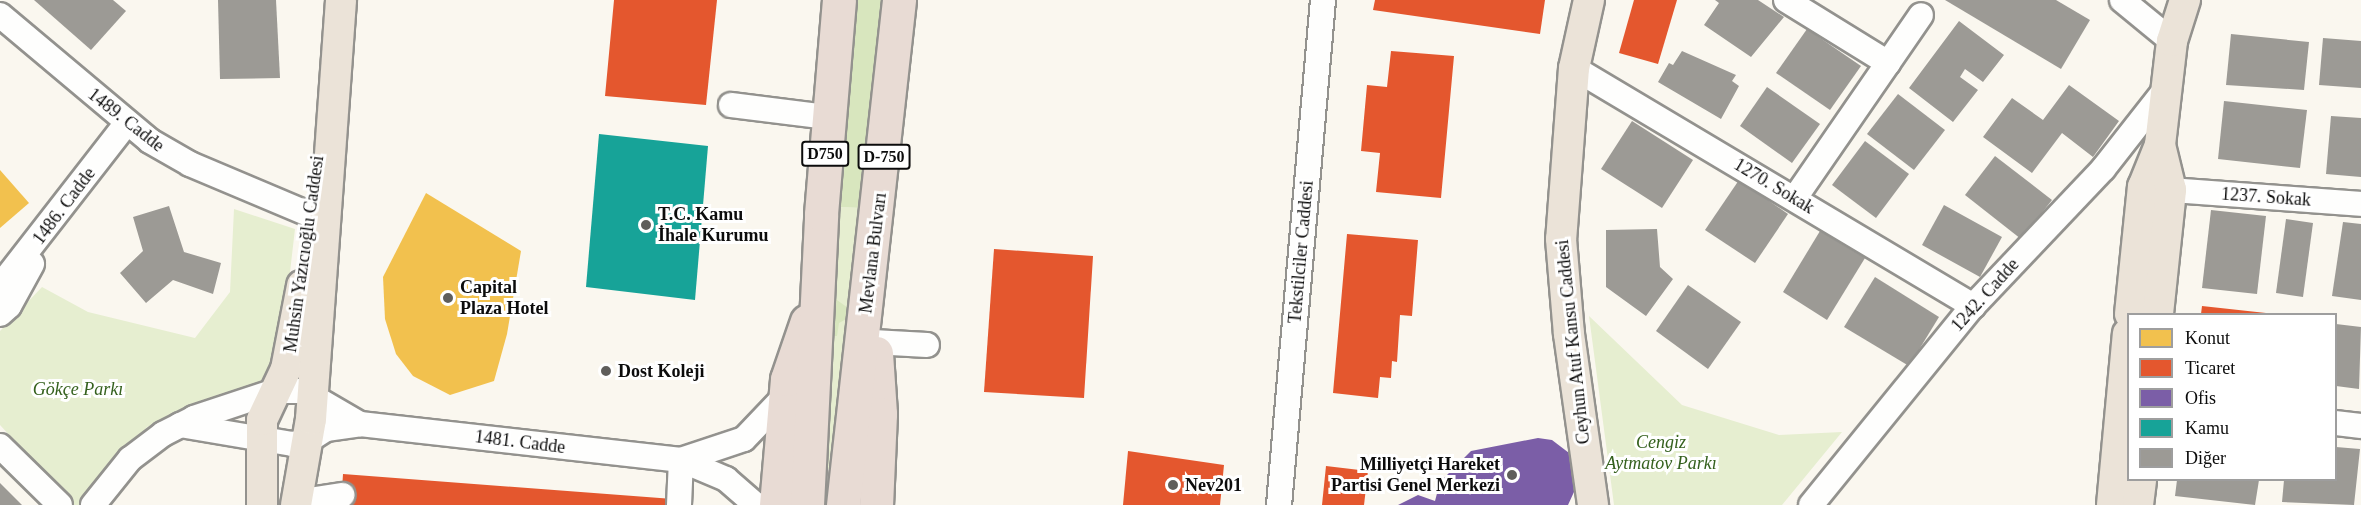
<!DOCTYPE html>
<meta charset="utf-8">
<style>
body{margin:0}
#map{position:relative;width:2361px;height:505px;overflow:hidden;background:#faf7ef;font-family:"Times New Roman",serif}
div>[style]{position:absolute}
.green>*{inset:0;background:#e6eed0}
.forest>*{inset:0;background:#d8e6be}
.homes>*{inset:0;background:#f2c14e}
.shops>*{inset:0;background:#e4572e}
.offices>*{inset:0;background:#7b5ea7}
.public>*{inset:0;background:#17a398}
.building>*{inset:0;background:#9c9a95}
.roads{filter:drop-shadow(2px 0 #93928e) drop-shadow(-2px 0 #93928e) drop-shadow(0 2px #93928e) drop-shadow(0 -2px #93928e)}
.minor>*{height:24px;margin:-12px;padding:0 12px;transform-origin:12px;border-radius:12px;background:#fefefd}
.major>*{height:30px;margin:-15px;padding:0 15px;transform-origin:15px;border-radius:15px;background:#ebe3d8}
.highway>*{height:33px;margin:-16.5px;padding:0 16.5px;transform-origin:16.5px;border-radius:16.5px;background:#e8dbd4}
.dots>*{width:16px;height:16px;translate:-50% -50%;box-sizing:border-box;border:3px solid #fff;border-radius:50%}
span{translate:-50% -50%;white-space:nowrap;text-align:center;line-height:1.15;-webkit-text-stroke:6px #fff;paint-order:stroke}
.shield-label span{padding:2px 4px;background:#fff;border:2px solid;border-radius:4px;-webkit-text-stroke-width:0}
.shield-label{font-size:16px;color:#0c0c0c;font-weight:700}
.street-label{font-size:18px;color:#0c0c0c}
.poi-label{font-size:18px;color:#0c0c0c;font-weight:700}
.left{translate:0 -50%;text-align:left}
.right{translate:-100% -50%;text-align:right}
.park-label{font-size:18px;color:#35611e;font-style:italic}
.legend{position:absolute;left:2127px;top:313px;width:210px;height:168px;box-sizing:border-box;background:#fff;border:2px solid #9e9e9e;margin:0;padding:8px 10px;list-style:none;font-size:18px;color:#0c0c0c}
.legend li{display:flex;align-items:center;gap:12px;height:30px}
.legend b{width:30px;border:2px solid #9e9e9e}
</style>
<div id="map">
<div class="green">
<div style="clip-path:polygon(838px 207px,862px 208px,832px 469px,826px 469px)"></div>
<div style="clip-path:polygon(234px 209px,295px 229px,279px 367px,274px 378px,147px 427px,82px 505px,74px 505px,0 425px,0 331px,42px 287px,88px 312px,195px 338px,230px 292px)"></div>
<div style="clip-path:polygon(1589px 316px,1682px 405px,1779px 435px,1842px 432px,1782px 505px,1614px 505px)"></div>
</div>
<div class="forest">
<div style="clip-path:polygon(854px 0,885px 0,862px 208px,838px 207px)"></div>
<div style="clip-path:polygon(834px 298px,851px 310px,850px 317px,839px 323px,837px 336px,832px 336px)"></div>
</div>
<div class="homes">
<div style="clip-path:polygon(0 170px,29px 203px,0 228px)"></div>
<div style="clip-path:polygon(426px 193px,521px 251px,507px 334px,494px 381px,450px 395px,413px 376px,396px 354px,385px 319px,383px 277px)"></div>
</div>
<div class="shops">
<div style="clip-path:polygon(614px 0,717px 0,706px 105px,605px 96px)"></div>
<div style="clip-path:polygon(1375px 0,1545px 0,1540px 34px,1373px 10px)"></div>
<div style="clip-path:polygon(1634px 0,1677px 0,1658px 64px,1619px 53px)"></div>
<div style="clip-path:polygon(1391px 51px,1454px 56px,1441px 198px,1376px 192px,1380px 153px,1361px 151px,1367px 85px,1387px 87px)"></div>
<div style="clip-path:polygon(1347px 234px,1418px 240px,1412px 316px,1400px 315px,1397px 362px,1392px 361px,1391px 378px,1380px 377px,1378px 398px,1333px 393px)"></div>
<div style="clip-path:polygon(994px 249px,1093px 256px,1084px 398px,984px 392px)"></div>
<div style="clip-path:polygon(2202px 306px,2266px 313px,2266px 314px,2201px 314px)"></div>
<div style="clip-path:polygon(1128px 451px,1224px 465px,1220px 505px,1123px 505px)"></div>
<div style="clip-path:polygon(1326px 466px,1368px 471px,1364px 505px,1322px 505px)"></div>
<div style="clip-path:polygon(343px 474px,673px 499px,673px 505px,341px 505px)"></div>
</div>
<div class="offices">
<div style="clip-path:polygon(1538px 438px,1552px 440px,1573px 456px,1579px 481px,1568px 505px,1398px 505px,1418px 495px,1435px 501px,1440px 482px,1471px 451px)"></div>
</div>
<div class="public">
<div style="clip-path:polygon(599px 134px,708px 146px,695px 300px,586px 287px)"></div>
</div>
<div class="building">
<div style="clip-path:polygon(34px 0,113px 0,126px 11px,91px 50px)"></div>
<div style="clip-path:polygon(218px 0,276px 0,280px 78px,220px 79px)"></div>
<div style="clip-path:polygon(1715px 0,1758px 0,1784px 17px,1751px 57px,1704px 25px,1719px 3px)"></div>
<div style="clip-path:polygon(1945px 0,2056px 0,2090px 20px,2061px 69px)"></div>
<div style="clip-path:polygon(1959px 21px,2004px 55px,1983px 82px,1965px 69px,1960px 77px,1978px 90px,1953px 122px,1909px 88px)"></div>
<div style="clip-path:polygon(1807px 29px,1861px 66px,1830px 110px,1776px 73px)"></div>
<div style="clip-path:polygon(2231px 34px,2309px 42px,2304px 90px,2226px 85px)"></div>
<div style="clip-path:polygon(2323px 38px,2361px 41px,2361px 88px,2319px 85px)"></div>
<div style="clip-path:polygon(1682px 51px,1736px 75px,1732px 81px,1739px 86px,1721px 119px,1658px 82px,1669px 63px,1673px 65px)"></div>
<div style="clip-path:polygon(2069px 85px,2119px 121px,2093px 157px,2062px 133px,2032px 173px,1983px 137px,2012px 98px,2043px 120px)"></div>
<div style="clip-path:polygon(1767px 87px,1820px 124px,1792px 163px,1740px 126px)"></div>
<div style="clip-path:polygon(1898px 94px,1945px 130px,1914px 170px,1867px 134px)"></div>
<div style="clip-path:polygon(2224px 101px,2307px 110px,2300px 168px,2218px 159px)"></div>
<div style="clip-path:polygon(2331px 116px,2361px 118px,2361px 177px,2326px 174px)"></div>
<div style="clip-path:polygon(1632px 121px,1693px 160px,1662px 208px,1601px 169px)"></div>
<div style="clip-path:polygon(1865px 141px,1909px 174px,1876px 218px,1832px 185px)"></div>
<div style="clip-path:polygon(1995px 156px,2052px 200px,2021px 239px,1965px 195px)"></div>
<div style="clip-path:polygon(1739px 180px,1788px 214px,1755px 263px,1705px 230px)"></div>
<div style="clip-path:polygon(1944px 205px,2002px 237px,1980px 277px,1922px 245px)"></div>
<div style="clip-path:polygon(169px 206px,184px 252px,221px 263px,213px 294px,173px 280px,146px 303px,120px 273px,143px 251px,133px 217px)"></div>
<div style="clip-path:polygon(2211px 210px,2266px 216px,2257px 294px,2202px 288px)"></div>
<div style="clip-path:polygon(2286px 219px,2313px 223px,2303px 297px,2276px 293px)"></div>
<div style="clip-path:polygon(2343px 222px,2361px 224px,2361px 300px,2332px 296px)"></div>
<div style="clip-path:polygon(1657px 229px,1660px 267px,1673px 279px,1646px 316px,1606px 287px,1606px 230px)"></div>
<div style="clip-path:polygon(1820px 231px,1865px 258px,1827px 320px,1783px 292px)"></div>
<div style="clip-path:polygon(1875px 277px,1939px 317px,1909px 366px,1844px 327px)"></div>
<div style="clip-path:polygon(1688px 285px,1741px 322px,1708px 369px,1656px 331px)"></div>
<div style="clip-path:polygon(2336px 324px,2361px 327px,2359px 389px,2336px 386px)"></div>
<div style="clip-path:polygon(2336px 447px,2360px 449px,2354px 505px,2282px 502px,2284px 480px,2336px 480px)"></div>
<div style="clip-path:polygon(2177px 480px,2259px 480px,2255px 505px,2175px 496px)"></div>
<div style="clip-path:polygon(0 483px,22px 505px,0 505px)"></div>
</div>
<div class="roads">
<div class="minor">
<div style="left:1786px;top:0;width:120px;rotate:31.7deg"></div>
<div style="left:1888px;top:63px;width:164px;rotate:124.6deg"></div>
<div style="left:2122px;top:0;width:65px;rotate:39.4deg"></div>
<div style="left:0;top:15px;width:196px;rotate:40deg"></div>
<div style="left:150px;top:141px;width:46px;rotate:29.9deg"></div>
<div style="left:190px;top:164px;width:134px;rotate:22.9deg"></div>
<div style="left:1888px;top:63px;width:58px;rotate:-55.5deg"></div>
<div style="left:1574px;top:68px;width:465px;rotate:30.8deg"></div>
<div style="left:731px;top:105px;width:98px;rotate:7.1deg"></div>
<div style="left:2171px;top:190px;width:191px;rotate:4.2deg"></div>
<div style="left:0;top:286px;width:205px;rotate:-52.1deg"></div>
<div style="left:0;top:314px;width:12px;rotate:-42deg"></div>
<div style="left:9px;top:306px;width:48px;rotate:-61.3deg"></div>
<div style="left:873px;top:342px;width:54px;rotate:3.2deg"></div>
<div style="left:2336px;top:423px;width:25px;rotate:7deg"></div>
<div style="left:180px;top:425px;width:114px;rotate:9.6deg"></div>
<div style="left:292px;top:444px;width:14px;rotate:-8deg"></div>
<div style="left:306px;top:442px;width:24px;rotate:-33deg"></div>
<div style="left:326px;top:429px;width:34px;rotate:-8deg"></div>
<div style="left:360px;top:424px;width:323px;rotate:6.4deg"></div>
<div style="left:681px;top:460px;width:49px;rotate:22.9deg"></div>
<div style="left:726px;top:479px;width:40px;rotate:41deg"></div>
<div style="left:0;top:446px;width:84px;rotate:44.5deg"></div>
<div style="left:681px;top:460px;width:66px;rotate:-18.4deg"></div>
<div style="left:744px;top:439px;width:61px;rotate:-46.3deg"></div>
<div style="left:296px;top:502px;width:47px;rotate:-8.7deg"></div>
<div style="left:93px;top:505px;width:59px;rotate:-51.2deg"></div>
<div style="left:130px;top:459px;width:41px;rotate:-37.1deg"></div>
<div style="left:163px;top:434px;width:35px;rotate:-27deg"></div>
<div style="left:194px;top:418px;width:85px;rotate:-18.4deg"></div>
<div style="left:275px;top:391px;width:28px"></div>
<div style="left:303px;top:391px;width:66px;rotate:30.1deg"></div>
<div style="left:679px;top:505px;width:45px;rotate:-87.5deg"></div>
<div style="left:1279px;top:505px;width:507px;rotate:-85.02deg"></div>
<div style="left:1811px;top:505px;width:257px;rotate:-50.9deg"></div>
<div style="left:1973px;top:306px;width:189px;rotate:-46.5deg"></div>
<div style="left:2103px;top:169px;width:100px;rotate:-51.9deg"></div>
</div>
<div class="major">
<div style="left:1589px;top:0;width:70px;rotate:102.4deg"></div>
<div style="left:1574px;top:68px;width:171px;rotate:94.3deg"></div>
<div style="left:1561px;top:239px;width:95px;rotate:85.2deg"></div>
<div style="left:1569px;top:334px;width:173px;rotate:82deg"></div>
<div style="left:2130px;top:314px;width:128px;rotate:-84.2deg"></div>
<div style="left:2143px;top:187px;width:45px;rotate:-68deg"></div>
<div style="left:2160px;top:145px;width:105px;rotate:-83.4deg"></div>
<div style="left:2172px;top:41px;width:43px;rotate:-72.4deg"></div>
<div style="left:2158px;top:314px;width:125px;rotate:-84deg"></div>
<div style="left:2171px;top:190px;width:46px;rotate:-103.7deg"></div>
<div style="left:262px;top:505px;width:85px;rotate:-90deg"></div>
<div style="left:262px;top:420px;width:56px;rotate:-64.8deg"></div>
<div style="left:286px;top:369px;width:85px;rotate:-79.1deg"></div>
<div style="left:296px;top:505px;width:87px;rotate:-80.1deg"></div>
<div style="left:311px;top:419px;width:420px;rotate:-85.9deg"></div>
<div style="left:2112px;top:505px;width:172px;rotate:-84.7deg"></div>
<div style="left:2138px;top:505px;width:25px;rotate:-83deg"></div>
</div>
<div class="highway">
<div style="left:876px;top:353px;width:61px;rotate:86.2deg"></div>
<div style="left:880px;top:414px;width:91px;rotate:92.5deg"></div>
<div style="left:776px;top:505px;width:126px;rotate:-85deg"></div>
<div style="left:787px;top:379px;width:61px;rotate:-71deg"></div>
<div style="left:807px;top:505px;width:291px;rotate:-87.2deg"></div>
<div style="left:821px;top:214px;width:215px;rotate:-85.2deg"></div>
<div style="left:843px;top:505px;width:508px;rotate:-83.67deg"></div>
</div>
</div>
<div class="dots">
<div style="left:646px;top:225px;background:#5f5e5b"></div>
<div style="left:448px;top:298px;background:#5f5e5b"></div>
<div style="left:606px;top:371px;background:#5f5e5b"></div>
<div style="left:1512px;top:475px;background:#5f5e5b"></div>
<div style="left:1173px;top:485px;background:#5f5e5b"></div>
</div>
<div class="shield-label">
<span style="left:825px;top:154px">D750</span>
<span style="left:884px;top:157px">D-750</span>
</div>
<div class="street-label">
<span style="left:126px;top:120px;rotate:38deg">1489. Cadde</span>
<span style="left:1774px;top:186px;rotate:31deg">1270. Sokak</span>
<span style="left:2266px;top:197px;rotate:4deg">1237. Sokak</span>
<span style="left:64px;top:206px;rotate:-53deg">1486. Cadde</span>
<span style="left:1301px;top:252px;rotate:-85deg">Tekstilciler Caddesi</span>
<span style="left:873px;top:253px;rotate:-83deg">Mevlana Bulvarı</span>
<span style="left:304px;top:254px;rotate:-82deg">Muhsin Yazıcıoğlu Caddesi</span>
<span style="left:1985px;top:295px;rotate:-48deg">1242. Cadde</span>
<span style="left:1573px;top:342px;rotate:-96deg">Ceyhun Atuf Kansu Caddesi</span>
<span style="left:520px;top:442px;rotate:7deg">1481. Cadde</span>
</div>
<div class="poi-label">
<span class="left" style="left:658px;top:225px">T.C. Kamu<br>İhale Kurumu</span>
<span class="left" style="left:460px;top:298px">Capital<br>Plaza Hotel</span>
<span class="left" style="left:618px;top:371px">Dost Koleji</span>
<span class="right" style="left:1500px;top:475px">Milliyetçi Hareket<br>Partisi Genel Merkezi</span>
<span class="left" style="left:1185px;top:485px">Nev201</span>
</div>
<div class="park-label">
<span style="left:78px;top:389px">Gökçe Parkı</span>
<span style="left:1661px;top:453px">Cengiz<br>Aytmatov Parkı</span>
</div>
<ul class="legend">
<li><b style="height:16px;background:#f2c14e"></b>Konut</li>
<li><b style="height:16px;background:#e4572e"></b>Ticaret</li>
<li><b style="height:16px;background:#7b5ea7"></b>Ofis</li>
<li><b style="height:16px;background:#17a398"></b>Kamu</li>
<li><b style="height:16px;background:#9c9a95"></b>Diğer</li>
</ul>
</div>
